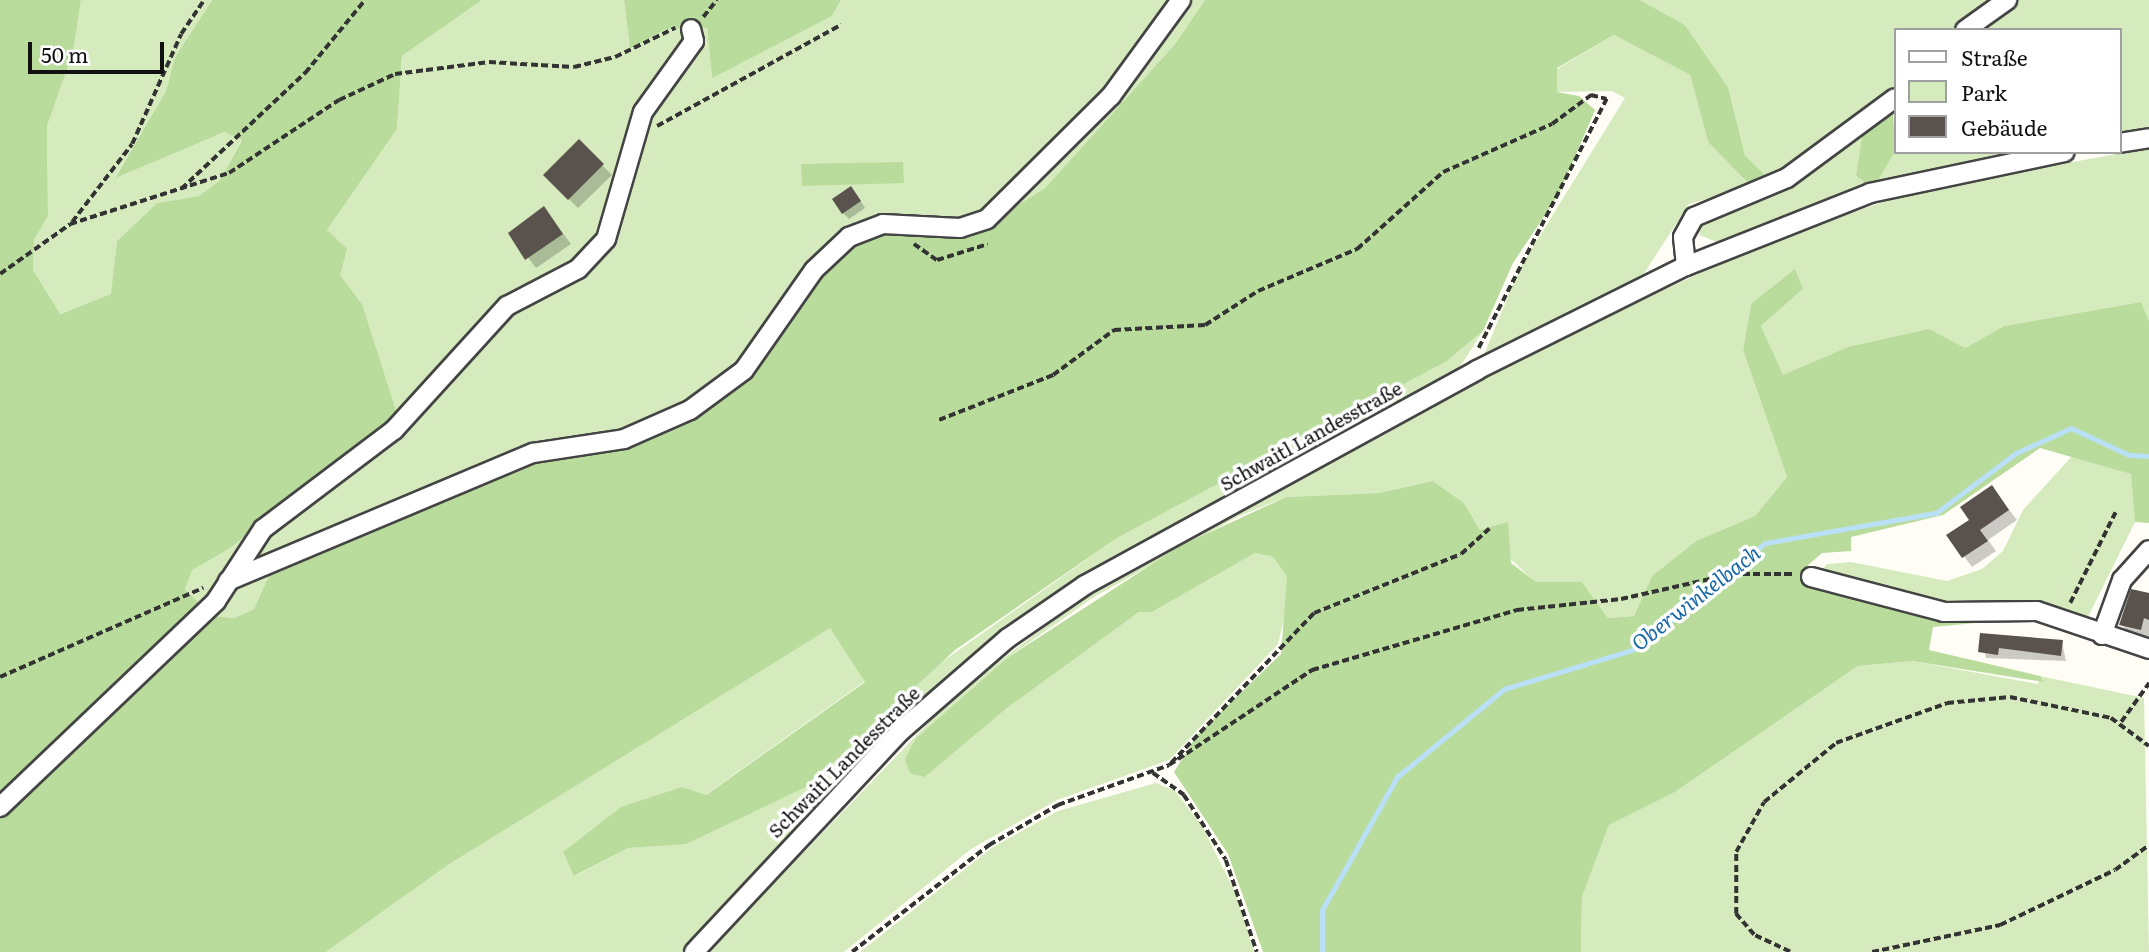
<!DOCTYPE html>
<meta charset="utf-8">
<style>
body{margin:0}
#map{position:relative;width:2149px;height:952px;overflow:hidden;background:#fffdf5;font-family:Literata,serif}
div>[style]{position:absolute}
.green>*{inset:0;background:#d5ebbd}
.forest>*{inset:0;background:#b9dc9c}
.shadow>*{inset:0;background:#0003}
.stream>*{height:5px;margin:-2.5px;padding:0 2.5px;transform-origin:2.5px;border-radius:2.5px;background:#b9e0f7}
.building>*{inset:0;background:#5a524d}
.path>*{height:3.5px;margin-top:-1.75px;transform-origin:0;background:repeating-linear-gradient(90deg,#333 0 7px,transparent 0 10.5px)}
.roads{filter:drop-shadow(2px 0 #444) drop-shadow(-2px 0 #444) drop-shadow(0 2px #444) drop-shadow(0 -2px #444)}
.minor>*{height:18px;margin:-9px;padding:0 9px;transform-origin:9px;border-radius:9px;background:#fff}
span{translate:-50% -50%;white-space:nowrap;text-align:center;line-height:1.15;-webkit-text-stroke:7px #fff;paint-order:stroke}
.street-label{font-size:19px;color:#111}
.water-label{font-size:21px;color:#1768a6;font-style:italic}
.legend{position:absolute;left:1894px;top:28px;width:228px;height:126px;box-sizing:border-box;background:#fff;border:2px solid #a0a0a0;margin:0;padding:9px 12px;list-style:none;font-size:21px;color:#111}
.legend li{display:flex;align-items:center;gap:14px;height:35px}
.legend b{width:35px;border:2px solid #a0a0a0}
.scale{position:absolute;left:28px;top:42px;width:136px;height:32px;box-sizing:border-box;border:4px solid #111;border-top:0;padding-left:9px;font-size:21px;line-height:24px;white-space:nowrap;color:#111;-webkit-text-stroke:5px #fff;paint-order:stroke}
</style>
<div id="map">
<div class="green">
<div style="clip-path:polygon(81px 0,212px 0,175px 57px,166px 91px,115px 177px,226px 132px,242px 139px,220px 180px,199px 196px,157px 203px,117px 241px,112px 294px,59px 314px,33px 270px,34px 240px,48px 216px,47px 126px,73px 53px)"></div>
<div style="clip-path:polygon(482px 0,624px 0,630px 49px,666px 29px,707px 28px,712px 77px,832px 16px,841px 0,1205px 0,1175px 44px,1045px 188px,969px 236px,942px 234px,776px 340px,756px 367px,682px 421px,626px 445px,496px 476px,271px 571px,254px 609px,236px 618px,212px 616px,185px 589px,191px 570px,229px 549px,310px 480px,362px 304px,340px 275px,327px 230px,397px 129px,402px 56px)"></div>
<div style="clip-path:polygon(1640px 0,1992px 0,1952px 30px,1895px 30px,1895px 87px,1769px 179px,1745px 155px,1728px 87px,1685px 25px)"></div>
<div style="clip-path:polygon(2019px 0,2149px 0,2149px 128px,2119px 133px,2119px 30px,1976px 30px)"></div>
<div style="clip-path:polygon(1614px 35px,1690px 75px,1708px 142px,1751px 186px,1689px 204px,1643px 275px,1483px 357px,1520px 268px,1625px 98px,1612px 91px,1557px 92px,1557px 69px)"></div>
<div style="clip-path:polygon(1862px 136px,1856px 176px,1867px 184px,1717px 242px,1699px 235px,1702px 222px,1775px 192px)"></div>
<div style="clip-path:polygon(2149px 148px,2149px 321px,2141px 302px,2004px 326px,1965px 348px,1848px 347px,1783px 376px,1761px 326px,1803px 289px,1751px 304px,1743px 350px,1787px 477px,1755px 516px,1696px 541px,1652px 576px,1634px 616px,1608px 618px,1582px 582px,1536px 583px,1480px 530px,1464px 503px,1433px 481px,1379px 493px,1286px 497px,1237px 517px,1094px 597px,1007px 658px,916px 738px,925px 777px,1007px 708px,1139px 612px,1152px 612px,1255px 553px,1273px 557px,1287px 577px,1289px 597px,1278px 644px,1169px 760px,1057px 800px,971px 849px,844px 952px,708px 952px,958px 692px,1090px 593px,1187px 539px,1536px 350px,1762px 244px,1915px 191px)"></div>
<div style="clip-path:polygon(1895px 151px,1895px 152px,2009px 152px,1878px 181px)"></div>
<div style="clip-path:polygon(1483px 331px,1457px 371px,1080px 577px,1002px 631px,895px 723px,682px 952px,326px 952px,448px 865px,830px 627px,865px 681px,705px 795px,563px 852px,575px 876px,628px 848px,686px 843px,1117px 538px,1447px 361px)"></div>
<div style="clip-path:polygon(2073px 455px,2131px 474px,2136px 506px,2135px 522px,2084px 625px,1966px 610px,1821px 571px,1827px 564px,1851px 562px,1947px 581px,1982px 569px,2003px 551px,2023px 510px)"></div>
<div style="clip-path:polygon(1912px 661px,2038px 684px,2040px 676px,2144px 698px,2149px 952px,1581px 952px,1582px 897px,1609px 825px,1675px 792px,1858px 666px)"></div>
<div style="clip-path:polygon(1156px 783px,1175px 791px,1202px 826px,1235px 892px,1254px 952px,860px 952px,993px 847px,1058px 811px)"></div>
</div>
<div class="forest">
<div style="clip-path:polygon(0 0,81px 0,73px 53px,47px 126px,48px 216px,34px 240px,33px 270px,60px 314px,111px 294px,117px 241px,157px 203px,199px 196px,220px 180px,242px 140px,225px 132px,115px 178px,166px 91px,175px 57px,212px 0,482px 0,402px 56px,397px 129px,327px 230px,347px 249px,340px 275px,362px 304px,397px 414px,229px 549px,192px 570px,185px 589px,212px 616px,235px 618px,254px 609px,271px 571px,496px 476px,534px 462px,626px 445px,682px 421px,756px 367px,833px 256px,866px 232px,969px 236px,1045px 188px,1175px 44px,1205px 0,1640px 0,1685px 25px,1728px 87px,1745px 155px,1769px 179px,1751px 186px,1708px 142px,1690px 75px,1614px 35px,1557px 68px,1557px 92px,1579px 96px,1595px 110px,1559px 194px,1513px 263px,1483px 331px,1447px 361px,1117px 538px,955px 650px,808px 786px,686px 844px,628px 848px,574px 876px,563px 852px,621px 807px,682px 787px,706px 795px,865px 682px,830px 628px,448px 865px,326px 952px,0 952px)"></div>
<div style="clip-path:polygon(624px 0,841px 0,832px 16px,712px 78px,707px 28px,666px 29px,630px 49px)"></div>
<div style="clip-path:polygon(1893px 109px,1895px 151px,1878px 181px,1867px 184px,1856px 176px,1862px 136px)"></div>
<div style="clip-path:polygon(903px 162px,904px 183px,802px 186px,801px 164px)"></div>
<div style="clip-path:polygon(1795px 269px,1803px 289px,1761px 326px,1783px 375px,1848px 347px,1929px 329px,1965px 348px,2004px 326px,2141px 302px,2149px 321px,2149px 523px,2135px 522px,2131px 474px,2040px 448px,1943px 515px,1851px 537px,1851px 551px,1822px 553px,1807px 566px,1808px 585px,1825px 593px,2038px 617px,1933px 627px,1929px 650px,2040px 676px,2044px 682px,1912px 661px,1858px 666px,1675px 792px,1609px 825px,1582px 897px,1581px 952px,1263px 952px,1228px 854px,1174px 772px,1197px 735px,1281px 654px,1287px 577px,1273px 557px,1255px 553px,1152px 612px,1139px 612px,1007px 708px,925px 777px,910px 773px,905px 759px,916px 738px,1007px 658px,1180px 546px,1286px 497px,1379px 493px,1433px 481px,1464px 503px,1480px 530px,1508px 522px,1511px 563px,1536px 582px,1582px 582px,1608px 618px,1634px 616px,1652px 576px,1696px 541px,1755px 516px,1787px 477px,1743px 350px,1751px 304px)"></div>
</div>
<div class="shadow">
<div style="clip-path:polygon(579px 142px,612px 175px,578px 208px,545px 175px)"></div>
<div style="clip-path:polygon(857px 195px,865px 208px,849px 219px,843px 213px)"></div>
<div style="clip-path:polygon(544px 208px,571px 244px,536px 268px,510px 234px)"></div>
<div style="clip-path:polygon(1992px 487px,2017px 520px,1988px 540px,1996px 551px,1972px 567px,1948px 535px,1971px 520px)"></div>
<div style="clip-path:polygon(2149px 595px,2149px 637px,2129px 633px,2121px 624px)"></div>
<div style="clip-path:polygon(1982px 635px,2062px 642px,2066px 661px,1986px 658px)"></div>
</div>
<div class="stream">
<div style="left:1322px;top:952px;width:42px;rotate:-90deg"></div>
<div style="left:1322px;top:910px;width:153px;rotate:-60.6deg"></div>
<div style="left:1397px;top:777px;width:139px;rotate:-39.4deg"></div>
<div style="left:1504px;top:689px;width:140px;rotate:-17deg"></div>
<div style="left:1638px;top:648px;width:165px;rotate:-39.6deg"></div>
<div style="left:1765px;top:543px;width:174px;rotate:-10deg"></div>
<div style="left:1936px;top:513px;width:100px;rotate:-36.9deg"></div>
<div style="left:2016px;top:453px;width:60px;rotate:-24.4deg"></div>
<div style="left:2071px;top:428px;width:64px;rotate:25deg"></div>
<div style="left:2129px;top:455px;width:20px;rotate:3deg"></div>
</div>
<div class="building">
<div style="clip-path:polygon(579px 139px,604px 164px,568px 200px,543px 175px)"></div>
<div style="clip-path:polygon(851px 186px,861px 201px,842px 214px,832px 199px)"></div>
<div style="clip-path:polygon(544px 206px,563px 234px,525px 260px,508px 233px)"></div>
<div style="clip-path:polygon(1992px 485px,2009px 510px,1980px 530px,1988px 541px,1962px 558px,1946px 535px,1969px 520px,1960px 507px)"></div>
<div style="clip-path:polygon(2131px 589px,2149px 593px,2149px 620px,2144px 618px,2141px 630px,2119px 625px)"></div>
<div style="clip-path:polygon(1980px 633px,2063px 640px,2061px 656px,1999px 648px,1998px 655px,1978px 652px)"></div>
</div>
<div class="path">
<div style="left:703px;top:17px;width:22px;rotate:-51deg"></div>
<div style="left:657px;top:126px;width:210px;rotate:-28.8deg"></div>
<div style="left:181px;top:189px;width:170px;rotate:-43.1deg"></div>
<div style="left:305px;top:73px;width:94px;rotate:-50.6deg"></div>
<div style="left:72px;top:222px;width:98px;rotate:-52.4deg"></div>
<div style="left:132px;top:144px;width:120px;rotate:-66deg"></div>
<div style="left:181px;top:34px;width:41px;rotate:-55.9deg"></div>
<div style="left:914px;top:244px;width:28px;rotate:35deg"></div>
<div style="left:937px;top:260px;width:53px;rotate:-17.4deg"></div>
<div style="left:0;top:274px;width:86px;rotate:-35.5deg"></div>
<div style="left:70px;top:224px;width:167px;rotate:-17.8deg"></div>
<div style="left:229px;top:173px;width:132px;rotate:-33.6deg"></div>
<div style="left:339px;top:100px;width:62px;rotate:-24.9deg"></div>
<div style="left:395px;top:74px;width:95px;rotate:-7.3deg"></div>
<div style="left:489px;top:62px;width:85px;rotate:3.4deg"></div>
<div style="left:574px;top:67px;width:42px;rotate:-13.7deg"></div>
<div style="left:615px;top:57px;width:67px;rotate:-25.8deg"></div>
<div style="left:939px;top:420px;width:123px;rotate:-21.5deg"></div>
<div style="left:1053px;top:375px;width:76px;rotate:-36.4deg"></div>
<div style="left:1114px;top:330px;width:91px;rotate:-3.1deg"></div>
<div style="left:1205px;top:325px;width:63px;rotate:-32.7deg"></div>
<div style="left:1258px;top:291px;width:108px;rotate:-23deg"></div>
<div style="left:1357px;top:249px;width:115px;rotate:-41.8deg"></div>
<div style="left:1443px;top:172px;width:119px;rotate:-23.8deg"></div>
<div style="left:1552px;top:124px;width:49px;rotate:-36.6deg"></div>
<div style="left:1591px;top:95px;width:16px;rotate:14deg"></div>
<div style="left:1607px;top:99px;width:282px;rotate:117.2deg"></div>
<div style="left:2070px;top:603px;width:103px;rotate:-63.4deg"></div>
<div style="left:0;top:677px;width:222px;rotate:-23.7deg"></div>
<div style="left:2121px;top:722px;width:48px;rotate:-54.3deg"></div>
<div style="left:1171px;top:763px;width:207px;rotate:-46.4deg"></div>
<div style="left:1314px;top:613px;width:158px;rotate:-21.9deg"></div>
<div style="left:1461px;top:554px;width:38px;rotate:-42deg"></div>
<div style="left:1153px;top:773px;width:38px;rotate:35deg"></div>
<div style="left:1184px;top:795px;width:77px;rotate:57.1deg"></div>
<div style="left:1226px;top:860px;width:97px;rotate:71.4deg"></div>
<div style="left:852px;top:952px;width:174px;rotate:-38deg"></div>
<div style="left:989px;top:845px;width:80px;rotate:-30.1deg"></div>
<div style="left:1058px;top:805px;width:118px;rotate:-19.8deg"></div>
<div style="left:1169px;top:765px;width:172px;rotate:-33.6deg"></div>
<div style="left:1312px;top:670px;width:214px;rotate:-16.3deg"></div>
<div style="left:1517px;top:610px;width:105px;rotate:-6deg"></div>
<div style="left:1621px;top:599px;width:114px;rotate:-12.7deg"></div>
<div style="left:1732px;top:574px;width:63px"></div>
<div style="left:1790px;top:952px;width:40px;rotate:-155deg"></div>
<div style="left:1754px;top:935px;width:28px;rotate:-131deg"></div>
<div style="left:1736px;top:914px;width:62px;rotate:-90deg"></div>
<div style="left:1736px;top:852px;width:57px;rotate:-60.8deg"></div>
<div style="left:1764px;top:802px;width:93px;rotate:-39.3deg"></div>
<div style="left:1836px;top:743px;width:118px;rotate:-19.8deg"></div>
<div style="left:1947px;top:703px;width:63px;rotate:-5.4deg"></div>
<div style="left:2010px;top:697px;width:103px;rotate:11.7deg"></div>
<div style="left:2111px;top:718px;width:47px;rotate:36.4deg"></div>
<div style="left:1872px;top:952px;width:131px;rotate:-11.9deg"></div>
<div style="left:2000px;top:925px;width:127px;rotate:-25.6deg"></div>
<div style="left:2115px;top:870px;width:42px;rotate:-36.3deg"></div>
</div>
<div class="roads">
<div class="minor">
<div style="left:1965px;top:30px;width:52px;rotate:-35.5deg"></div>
<div style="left:2119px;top:143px;width:30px;rotate:-9deg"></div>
<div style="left:1686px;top:266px;width:29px;rotate:-96deg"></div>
<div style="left:1683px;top:237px;width:23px;rotate:-61deg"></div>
<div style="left:1694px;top:217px;width:101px;rotate:-22.8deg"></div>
<div style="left:1787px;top:178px;width:134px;rotate:-36.5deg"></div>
<div style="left:1811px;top:577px;width:138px;rotate:14.7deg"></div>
<div style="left:1944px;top:612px;width:93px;rotate:-0.6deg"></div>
<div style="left:2037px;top:611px;width:118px;rotate:18.7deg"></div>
<div style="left:228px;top:581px;width:331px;rotate:-22.8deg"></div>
<div style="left:533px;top:453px;width:92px;rotate:-8.7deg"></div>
<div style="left:624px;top:439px;width:72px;rotate:-23.7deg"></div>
<div style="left:690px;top:410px;width:67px;rotate:-36.5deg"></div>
<div style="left:744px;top:370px;width:122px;rotate:-55deg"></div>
<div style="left:814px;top:270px;width:48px;rotate:-43.3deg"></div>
<div style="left:849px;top:237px;width:36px;rotate:-21deg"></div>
<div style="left:883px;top:224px;width:77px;rotate:3deg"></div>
<div style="left:960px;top:228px;width:28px;rotate:-18deg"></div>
<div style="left:987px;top:219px;width:175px;rotate:-44.8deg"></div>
<div style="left:1111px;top:96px;width:119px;rotate:-53.9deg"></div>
<div style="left:2102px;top:635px;width:59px;rotate:-70deg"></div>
<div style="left:2122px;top:580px;width:40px;rotate:-48deg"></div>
<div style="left:0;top:807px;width:298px;rotate:-43.6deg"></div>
<div style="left:216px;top:601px;width:86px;rotate:-56.9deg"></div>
<div style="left:263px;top:529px;width:164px;rotate:-37.1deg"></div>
<div style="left:394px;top:430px;width:168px;rotate:-47.7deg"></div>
<div style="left:507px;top:306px;width:80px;rotate:-27.5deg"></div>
<div style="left:578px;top:269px;width:41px;rotate:-47deg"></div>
<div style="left:606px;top:239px;width:132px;rotate:-73.8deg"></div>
<div style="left:643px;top:112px;width:87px;rotate:-54.3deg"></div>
<div style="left:694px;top:41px;width:12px;rotate:-104deg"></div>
<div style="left:694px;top:952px;width:304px;rotate:-46.9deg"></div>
<div style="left:902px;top:730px;width:140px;rotate:-41deg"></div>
<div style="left:1008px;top:638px;width:93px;rotate:-34.5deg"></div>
<div style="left:1085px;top:585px;width:447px;rotate:-28.7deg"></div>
<div style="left:1477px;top:370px;width:233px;rotate:-26.5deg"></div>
<div style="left:1686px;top:266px;width:198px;rotate:-21.6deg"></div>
<div style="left:1870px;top:193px;width:199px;rotate:-11.9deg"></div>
</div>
</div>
<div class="street-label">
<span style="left:1311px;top:436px;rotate:-29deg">Schwaitl Landesstraße</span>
<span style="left:844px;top:762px;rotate:-45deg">Schwaitl Landesstraße</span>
</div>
<div class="water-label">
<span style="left:1695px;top:597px;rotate:-38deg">Oberwinkelbach</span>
</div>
<ul class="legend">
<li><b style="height:9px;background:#fff"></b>Straße</li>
<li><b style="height:19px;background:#d5ebbd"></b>Park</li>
<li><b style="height:19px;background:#5a524d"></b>Gebäude</li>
</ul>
<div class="scale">50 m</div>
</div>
